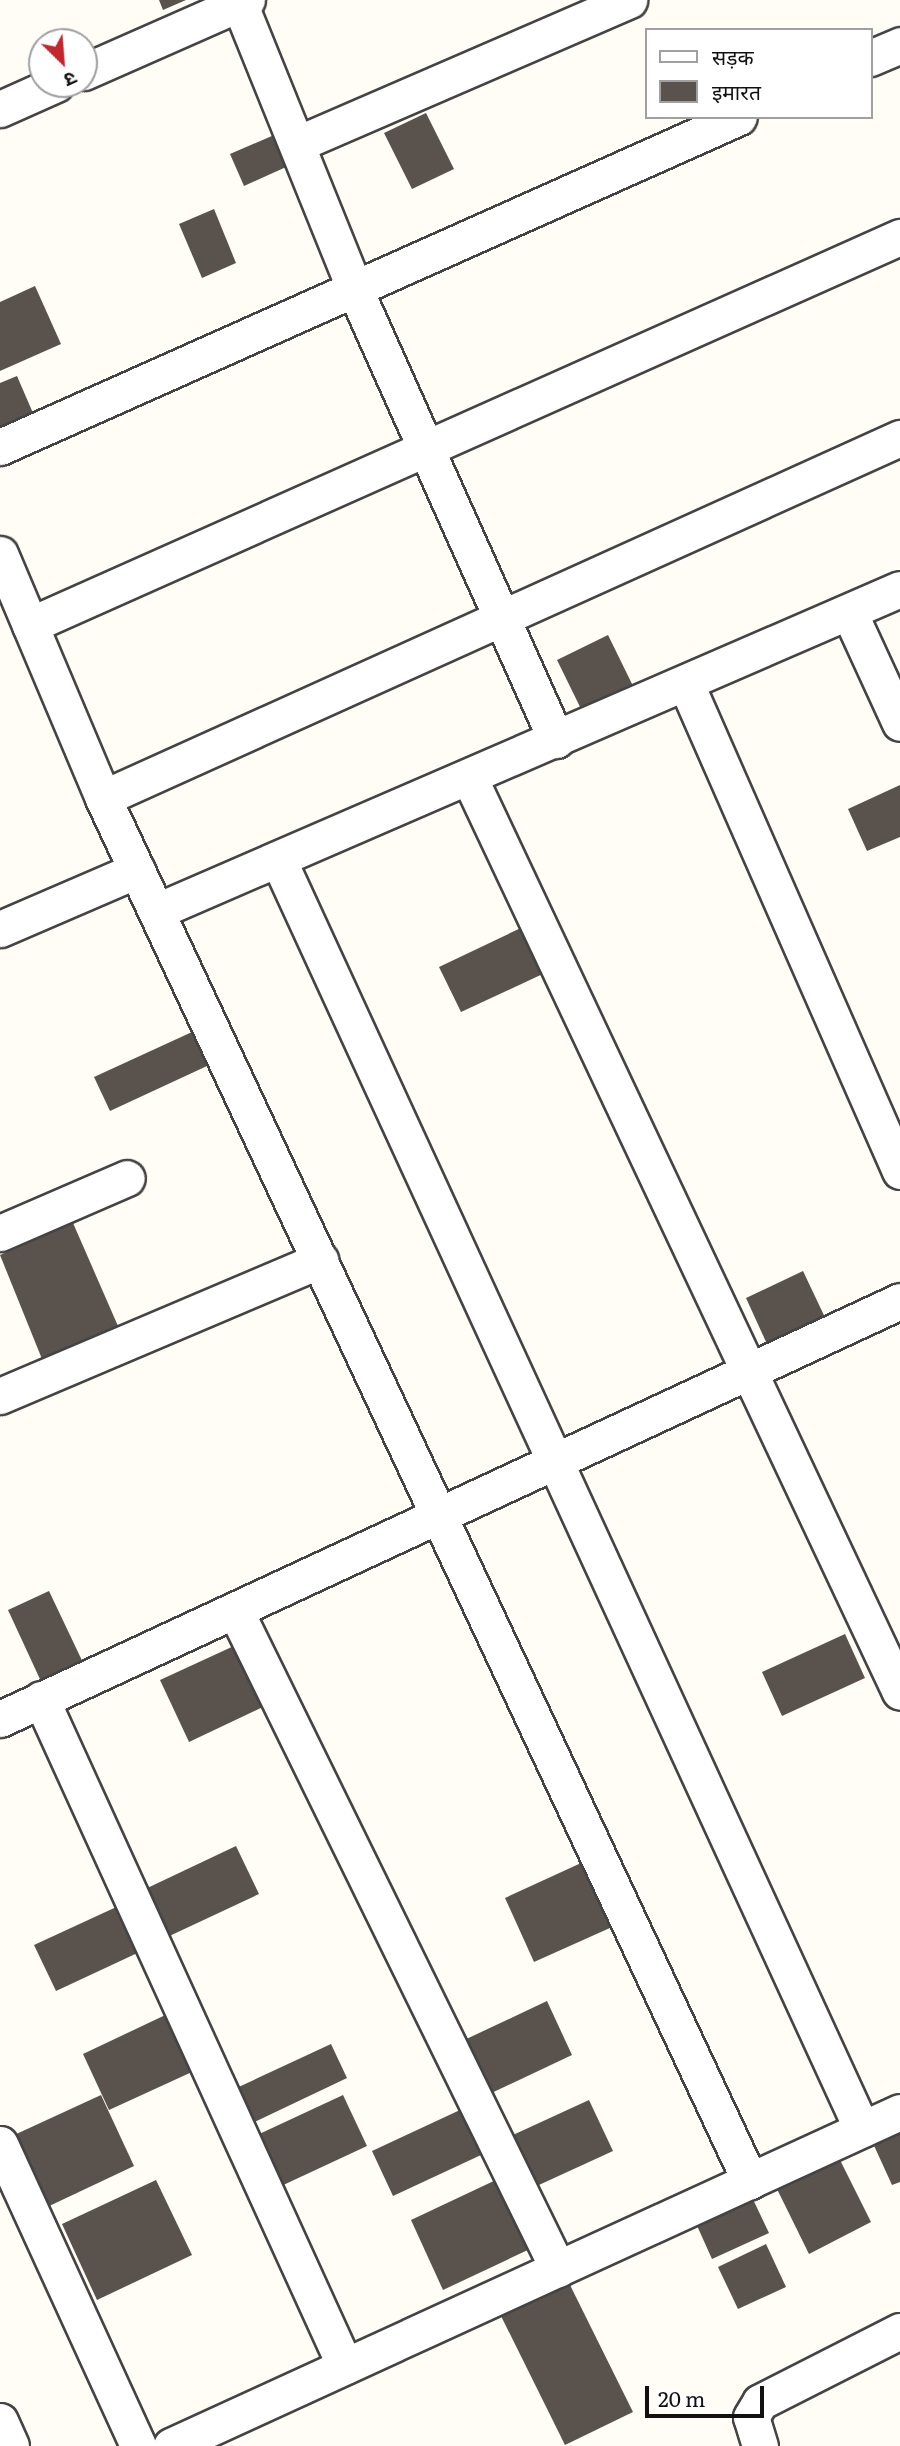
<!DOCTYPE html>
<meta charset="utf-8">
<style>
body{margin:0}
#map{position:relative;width:900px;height:2446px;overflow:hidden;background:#fffdf5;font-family:Literata,"Noto Sans Devanagari",serif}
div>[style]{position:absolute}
.building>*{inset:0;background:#5a524d}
.roads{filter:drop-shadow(2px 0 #444) drop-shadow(-2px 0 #444) drop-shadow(0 2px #444) drop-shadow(0 -2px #444)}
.street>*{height:35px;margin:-17.5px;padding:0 17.5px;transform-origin:17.5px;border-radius:17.5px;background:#fff}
span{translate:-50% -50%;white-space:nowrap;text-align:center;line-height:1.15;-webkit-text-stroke:7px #fff;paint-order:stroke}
.legend{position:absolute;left:645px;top:28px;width:228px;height:91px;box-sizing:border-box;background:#fff;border:2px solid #a0a0a0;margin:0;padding:9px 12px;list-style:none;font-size:21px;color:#111}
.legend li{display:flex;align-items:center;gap:14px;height:35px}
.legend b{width:35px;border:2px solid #a0a0a0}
.north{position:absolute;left:28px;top:28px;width:70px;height:70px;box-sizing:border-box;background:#fff;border:2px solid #a0a0a0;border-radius:50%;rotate:155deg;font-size:19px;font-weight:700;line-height:28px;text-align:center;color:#111}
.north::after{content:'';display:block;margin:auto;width:24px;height:32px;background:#c4262e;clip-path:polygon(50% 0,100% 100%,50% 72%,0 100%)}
.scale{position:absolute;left:645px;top:2386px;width:119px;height:32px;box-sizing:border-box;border:4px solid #111;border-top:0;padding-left:9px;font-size:21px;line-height:24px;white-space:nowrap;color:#111;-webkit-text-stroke:5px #fff;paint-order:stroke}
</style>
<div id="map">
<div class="building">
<div style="clip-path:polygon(159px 0,186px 0,163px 10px)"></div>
<div style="clip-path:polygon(426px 113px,454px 169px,412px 189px,384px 133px)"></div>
<div style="clip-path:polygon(281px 132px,295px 163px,244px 186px,230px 154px)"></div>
<div style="clip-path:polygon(214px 209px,236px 263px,202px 278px,179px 224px)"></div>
<div style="clip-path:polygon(35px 286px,61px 344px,0 371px,0 302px)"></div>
<div style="clip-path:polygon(17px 376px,36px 420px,0 436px,0 383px)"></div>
<div style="clip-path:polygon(608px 635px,635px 690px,584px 715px,557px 660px)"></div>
<div style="clip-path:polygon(900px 785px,900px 837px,867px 851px,848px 809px)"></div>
<div style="clip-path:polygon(525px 926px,547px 972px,461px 1012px,439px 967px)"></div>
<div style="clip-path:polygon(192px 1032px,207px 1066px,110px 1111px,94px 1077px)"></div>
<div style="clip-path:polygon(73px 1223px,118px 1326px,42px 1359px,0 1255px)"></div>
<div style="clip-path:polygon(803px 1271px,830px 1328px,772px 1355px,746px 1298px)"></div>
<div style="clip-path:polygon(49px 1591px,87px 1671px,45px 1690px,8px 1610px)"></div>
<div style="clip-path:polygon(845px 1634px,865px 1678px,782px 1716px,762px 1672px)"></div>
<div style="clip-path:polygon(236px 1645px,265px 1706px,189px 1742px,160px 1680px)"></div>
<div style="clip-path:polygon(236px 1846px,259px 1894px,163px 1939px,141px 1891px)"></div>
<div style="clip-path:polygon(592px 1858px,621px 1923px,534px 1962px,505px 1898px)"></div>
<div style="clip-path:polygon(125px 1903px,146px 1949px,56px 1991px,34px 1945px)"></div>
<div style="clip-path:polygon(547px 2001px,572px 2055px,485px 2096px,460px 2042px)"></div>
<div style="clip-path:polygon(178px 2009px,205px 2066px,109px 2110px,83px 2054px)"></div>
<div style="clip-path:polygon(331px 2044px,347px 2078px,246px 2126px,230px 2091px)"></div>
<div style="clip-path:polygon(101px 2095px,134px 2166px,45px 2208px,12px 2136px)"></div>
<div style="clip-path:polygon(343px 2095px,367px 2146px,279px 2187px,255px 2136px)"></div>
<div style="clip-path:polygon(589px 2100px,613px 2151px,528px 2190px,504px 2139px)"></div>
<div style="clip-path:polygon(460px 2110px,481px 2155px,393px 2196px,372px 2151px)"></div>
<div style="clip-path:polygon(900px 2125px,900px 2182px,892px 2185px,871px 2139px)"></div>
<div style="clip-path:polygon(837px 2154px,871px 2222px,809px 2254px,775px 2185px)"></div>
<div style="clip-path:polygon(498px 2179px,530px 2249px,443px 2290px,411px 2220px)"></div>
<div style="clip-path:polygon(156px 2180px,192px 2255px,97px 2300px,62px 2224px)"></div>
<div style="clip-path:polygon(750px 2193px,769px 2233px,712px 2259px,694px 2219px)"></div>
<div style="clip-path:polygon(766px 2244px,786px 2287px,738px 2309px,718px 2267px)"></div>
<div style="clip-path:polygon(568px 2281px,633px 2412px,565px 2445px,500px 2314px)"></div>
</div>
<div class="roads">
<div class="street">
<div style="left:238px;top:0;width:313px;rotate:68deg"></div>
<div style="left:355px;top:290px;width:493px;rotate:65.9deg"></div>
<div style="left:870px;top:58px;width:33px;rotate:-23deg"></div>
<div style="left:84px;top:72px;width:178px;rotate:-23.8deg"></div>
<div style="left:0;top:109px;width:61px;rotate:-24.1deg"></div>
<div style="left:297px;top:144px;width:362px;rotate:-23.4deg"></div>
<div style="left:0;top:447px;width:809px;rotate:-24.06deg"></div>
<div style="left:0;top:554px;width:265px;rotate:67.1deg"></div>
<div style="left:103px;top:798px;width:1527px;rotate:64.93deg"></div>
<div style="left:849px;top:612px;width:122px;rotate:65.3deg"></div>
<div style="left:30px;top:625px;width:953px;rotate:-24.04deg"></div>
<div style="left:686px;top:684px;width:532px;rotate:66.28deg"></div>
<div style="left:469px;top:777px;width:1011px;rotate:64.78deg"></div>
<div style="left:103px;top:798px;width:875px;rotate:-24.31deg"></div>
<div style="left:278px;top:859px;width:1398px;rotate:65.31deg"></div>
<div style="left:157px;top:911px;width:810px;rotate:-23.43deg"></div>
<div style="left:0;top:929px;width:149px;rotate:-23.3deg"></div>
<div style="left:0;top:1233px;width:138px;rotate:-23.4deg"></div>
<div style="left:0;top:1396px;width:348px;rotate:-23deg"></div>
<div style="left:235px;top:1610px;width:734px;rotate:63.89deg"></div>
<div style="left:41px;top:1699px;width:733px;rotate:65.5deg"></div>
<div style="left:0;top:1719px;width:992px;rotate:-24.91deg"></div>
<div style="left:0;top:2144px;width:332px;rotate:65.4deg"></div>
<div style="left:0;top:2421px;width:27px;rotate:66deg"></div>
<div style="left:171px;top:2446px;width:802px;rotate:-24.62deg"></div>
<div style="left:760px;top:2446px;width:30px;rotate:-107deg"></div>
<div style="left:751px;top:2417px;width:17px;rotate:-59deg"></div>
<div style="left:760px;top:2402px;width:157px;rotate:-26.9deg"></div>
</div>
</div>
<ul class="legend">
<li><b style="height:9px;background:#fff"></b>सड़क</li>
<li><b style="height:19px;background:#5a524d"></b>इमारत</li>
</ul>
<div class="north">उ</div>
<div class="scale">20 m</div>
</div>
